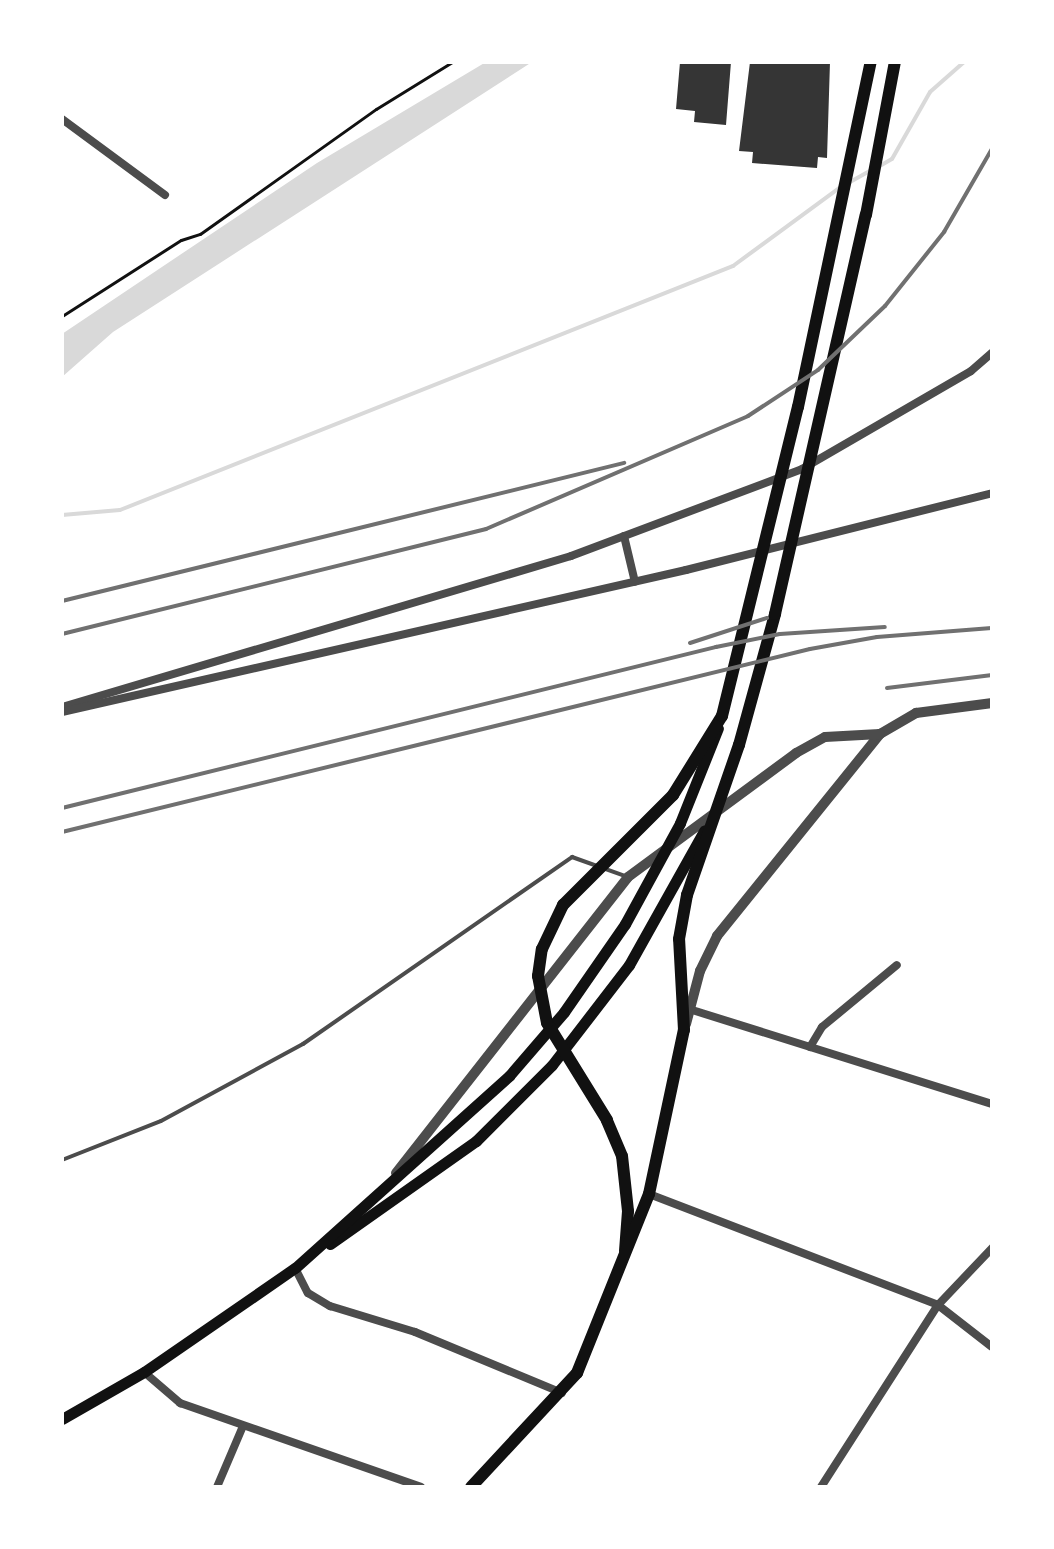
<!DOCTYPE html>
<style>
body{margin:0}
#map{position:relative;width:1054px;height:1549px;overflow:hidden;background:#fff;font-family:"Fira Sans",sans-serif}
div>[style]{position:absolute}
.water>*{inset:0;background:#d9d9d9}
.stream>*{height:4px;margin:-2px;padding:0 2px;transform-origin:2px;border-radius:2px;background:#d9d9d9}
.building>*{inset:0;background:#353535}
.path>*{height:3px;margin:-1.5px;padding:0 1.5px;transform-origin:1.5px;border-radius:1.5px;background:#111}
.service>*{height:4px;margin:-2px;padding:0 2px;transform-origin:2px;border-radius:2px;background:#4c4c4c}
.minor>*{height:8px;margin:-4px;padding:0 4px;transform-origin:4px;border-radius:4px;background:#4c4c4c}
.tertiary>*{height:10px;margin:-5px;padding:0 5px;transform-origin:5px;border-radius:5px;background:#4c4c4c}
.secondary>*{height:11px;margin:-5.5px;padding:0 5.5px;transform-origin:5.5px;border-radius:5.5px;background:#111}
.primary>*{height:12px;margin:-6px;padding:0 6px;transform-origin:6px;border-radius:6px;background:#111}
.rail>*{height:4px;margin:-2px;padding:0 2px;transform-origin:2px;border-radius:2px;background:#707070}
span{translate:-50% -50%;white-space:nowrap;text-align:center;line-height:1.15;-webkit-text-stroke:8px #fff;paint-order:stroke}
.frame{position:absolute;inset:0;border:64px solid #fff;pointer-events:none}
</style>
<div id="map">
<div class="water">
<div style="clip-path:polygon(486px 62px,532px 62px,113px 332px,62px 377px,62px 334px,317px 163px)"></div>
</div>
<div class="stream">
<div style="left:878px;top:167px;width:16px;rotate:-30deg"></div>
<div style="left:892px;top:159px;width:77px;rotate:-60.4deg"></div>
<div style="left:930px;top:92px;width:45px;rotate:-41.4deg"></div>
<div style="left:850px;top:182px;width:23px;rotate:-29deg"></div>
<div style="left:62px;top:515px;width:58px;rotate:-4.9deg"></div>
<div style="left:120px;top:510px;width:660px;rotate:-21.7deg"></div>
<div style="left:733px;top:266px;width:135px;rotate:-36.3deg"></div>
</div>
<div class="building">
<div style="clip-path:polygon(680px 62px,731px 62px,726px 125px,694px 122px,695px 111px,676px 109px)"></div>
<div style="clip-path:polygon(750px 62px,830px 62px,827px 158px,818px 157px,817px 168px,752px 163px,753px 152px,739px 151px)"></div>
</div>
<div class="path">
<div style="left:62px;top:316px;width:141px;rotate:-32.6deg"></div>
<div style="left:181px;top:240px;width:20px;rotate:-18deg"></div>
<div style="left:200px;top:234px;width:216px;rotate:-35.4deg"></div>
<div style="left:376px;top:109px;width:89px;rotate:-31.7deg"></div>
</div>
<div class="service">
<div style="left:62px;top:1160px;width:106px;rotate:-21.5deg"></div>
<div style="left:161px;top:1121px;width:162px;rotate:-28.5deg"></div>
<div style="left:303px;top:1044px;width:328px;rotate:-34.8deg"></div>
<div style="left:572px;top:857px;width:56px;rotate:19.7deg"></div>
</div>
<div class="minor">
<div style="left:62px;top:119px;width:128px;rotate:36.4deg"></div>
<div style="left:624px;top:536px;width:47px;rotate:76.6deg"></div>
<div style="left:62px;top:707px;width:531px;rotate:-16.52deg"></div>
<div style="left:571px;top:556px;width:247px;rotate:-20.6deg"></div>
<div style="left:802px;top:469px;width:195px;rotate:-30.1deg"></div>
<div style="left:971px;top:371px;width:28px;rotate:-41deg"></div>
<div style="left:62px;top:712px;width:640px;rotate:-12.82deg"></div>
<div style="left:686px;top:570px;width:316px;rotate:-14.1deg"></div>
<div style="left:689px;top:1009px;width:318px;rotate:17.4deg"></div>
<div style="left:810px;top:1047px;width:23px;rotate:-59deg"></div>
<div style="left:822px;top:1027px;width:97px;rotate:-39.6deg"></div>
<div style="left:649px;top:1194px;width:310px;rotate:21deg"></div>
<div style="left:938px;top:1305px;width:68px;rotate:37.9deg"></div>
<div style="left:295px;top:1268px;width:28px;rotate:63deg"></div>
<div style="left:308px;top:1293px;width:26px;rotate:31deg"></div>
<div style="left:330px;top:1306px;width:89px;rotate:17deg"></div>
<div style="left:415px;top:1332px;width:159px;rotate:22.5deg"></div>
<div style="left:144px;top:1372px;width:48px;rotate:40.7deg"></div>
<div style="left:180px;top:1403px;width:255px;rotate:19.2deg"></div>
<div style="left:217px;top:1487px;width:66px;rotate:-66.9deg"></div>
<div style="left:821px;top:1487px;width:216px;rotate:-57.3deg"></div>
<div style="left:938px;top:1305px;width:79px;rotate:-46.5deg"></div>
</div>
<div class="tertiary">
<div style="left:686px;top:1024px;width:55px;rotate:-75.2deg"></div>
<div style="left:700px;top:971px;width:39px;rotate:-64deg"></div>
<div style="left:717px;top:936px;width:260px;rotate:-51.1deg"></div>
<div style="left:880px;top:734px;width:42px;rotate:-30.3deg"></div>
<div style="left:916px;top:713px;width:77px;rotate:-7.5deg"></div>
<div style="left:396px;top:1173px;width:376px;rotate:-51.9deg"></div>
<div style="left:628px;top:877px;width:209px;rotate:-36.4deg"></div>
<div style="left:796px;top:753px;width:33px;rotate:-29deg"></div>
<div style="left:825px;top:737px;width:55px;rotate:-3.1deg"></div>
</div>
<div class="secondary">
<div style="left:330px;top:1244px;width:179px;rotate:-35.2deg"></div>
<div style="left:476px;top:1141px;width:107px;rotate:-45deg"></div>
<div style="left:552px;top:1065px;width:126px;rotate:-52.4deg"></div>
<div style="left:629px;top:965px;width:154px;rotate:-60.8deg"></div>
<div style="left:62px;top:1419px;width:95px;rotate:-29.8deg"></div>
<div style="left:144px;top:1372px;width:183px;rotate:-34.6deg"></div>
<div style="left:295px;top:1268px;width:288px;rotate:-41.9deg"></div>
<div style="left:509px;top:1076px;width:84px;rotate:-49.3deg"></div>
<div style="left:564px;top:1012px;width:107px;rotate:-55.3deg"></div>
<div style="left:625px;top:924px;width:115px;rotate:-61.4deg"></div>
<div style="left:680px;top:823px;width:102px;rotate:-68.2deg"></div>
</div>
<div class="primary">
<div style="left:625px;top:1251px;width:40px;rotate:-85.7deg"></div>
<div style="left:628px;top:1211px;width:55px;rotate:-96.2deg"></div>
<div style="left:622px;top:1156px;width:39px;rotate:-113deg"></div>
<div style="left:607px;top:1120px;width:114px;rotate:-121.7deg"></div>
<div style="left:547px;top:1023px;width:48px;rotate:-100.8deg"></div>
<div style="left:538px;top:976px;width:27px;rotate:-82deg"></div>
<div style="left:542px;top:949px;width:49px;rotate:-64.5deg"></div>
<div style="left:563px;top:905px;width:156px;rotate:-45deg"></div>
<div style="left:673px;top:795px;width:93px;rotate:-58.2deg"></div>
<div style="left:722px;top:716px;width:318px;rotate:-76.2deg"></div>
<div style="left:798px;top:407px;width:353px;rotate:-78.1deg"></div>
<div style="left:471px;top:1487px;width:156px;rotate:-47.1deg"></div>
<div style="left:577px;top:1373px;width:193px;rotate:-68.1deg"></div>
<div style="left:649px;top:1194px;width:168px;rotate:-78deg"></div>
<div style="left:684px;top:1030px;width:91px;rotate:-93.1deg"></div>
<div style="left:679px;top:939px;width:45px;rotate:-79.7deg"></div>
<div style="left:687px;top:895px;width:159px;rotate:-70.9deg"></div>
<div style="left:739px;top:745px;width:136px;rotate:-74.6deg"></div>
<div style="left:775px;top:614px;width:409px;rotate:-77.2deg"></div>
<div style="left:866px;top:215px;width:156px;rotate:-79.3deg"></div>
</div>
<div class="rail">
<div style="left:62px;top:601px;width:579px;rotate:-13.8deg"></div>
<div style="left:62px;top:634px;width:437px;rotate:-13.9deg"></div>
<div style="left:486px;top:529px;width:285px;rotate:-23.3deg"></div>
<div style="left:748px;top:416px;width:84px;rotate:-33.3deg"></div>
<div style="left:818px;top:370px;width:93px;rotate:-43.7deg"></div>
<div style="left:885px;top:306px;width:95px;rotate:-51.4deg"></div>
<div style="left:944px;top:232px;width:96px;rotate:-60deg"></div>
<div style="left:690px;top:643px;width:81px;rotate:-18deg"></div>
<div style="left:887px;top:688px;width:106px;rotate:-7.1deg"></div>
<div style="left:62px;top:808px;width:674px;rotate:-13.83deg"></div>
<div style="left:716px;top:647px;width:65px;rotate:-11.5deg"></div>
<div style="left:780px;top:634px;width:105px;rotate:-3.8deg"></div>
<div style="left:62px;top:832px;width:770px;rotate:-13.75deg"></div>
<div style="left:810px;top:649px;width:68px;rotate:-10.2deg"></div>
<div style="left:877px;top:637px;width:115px;rotate:-4.5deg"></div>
</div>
<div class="frame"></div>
</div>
